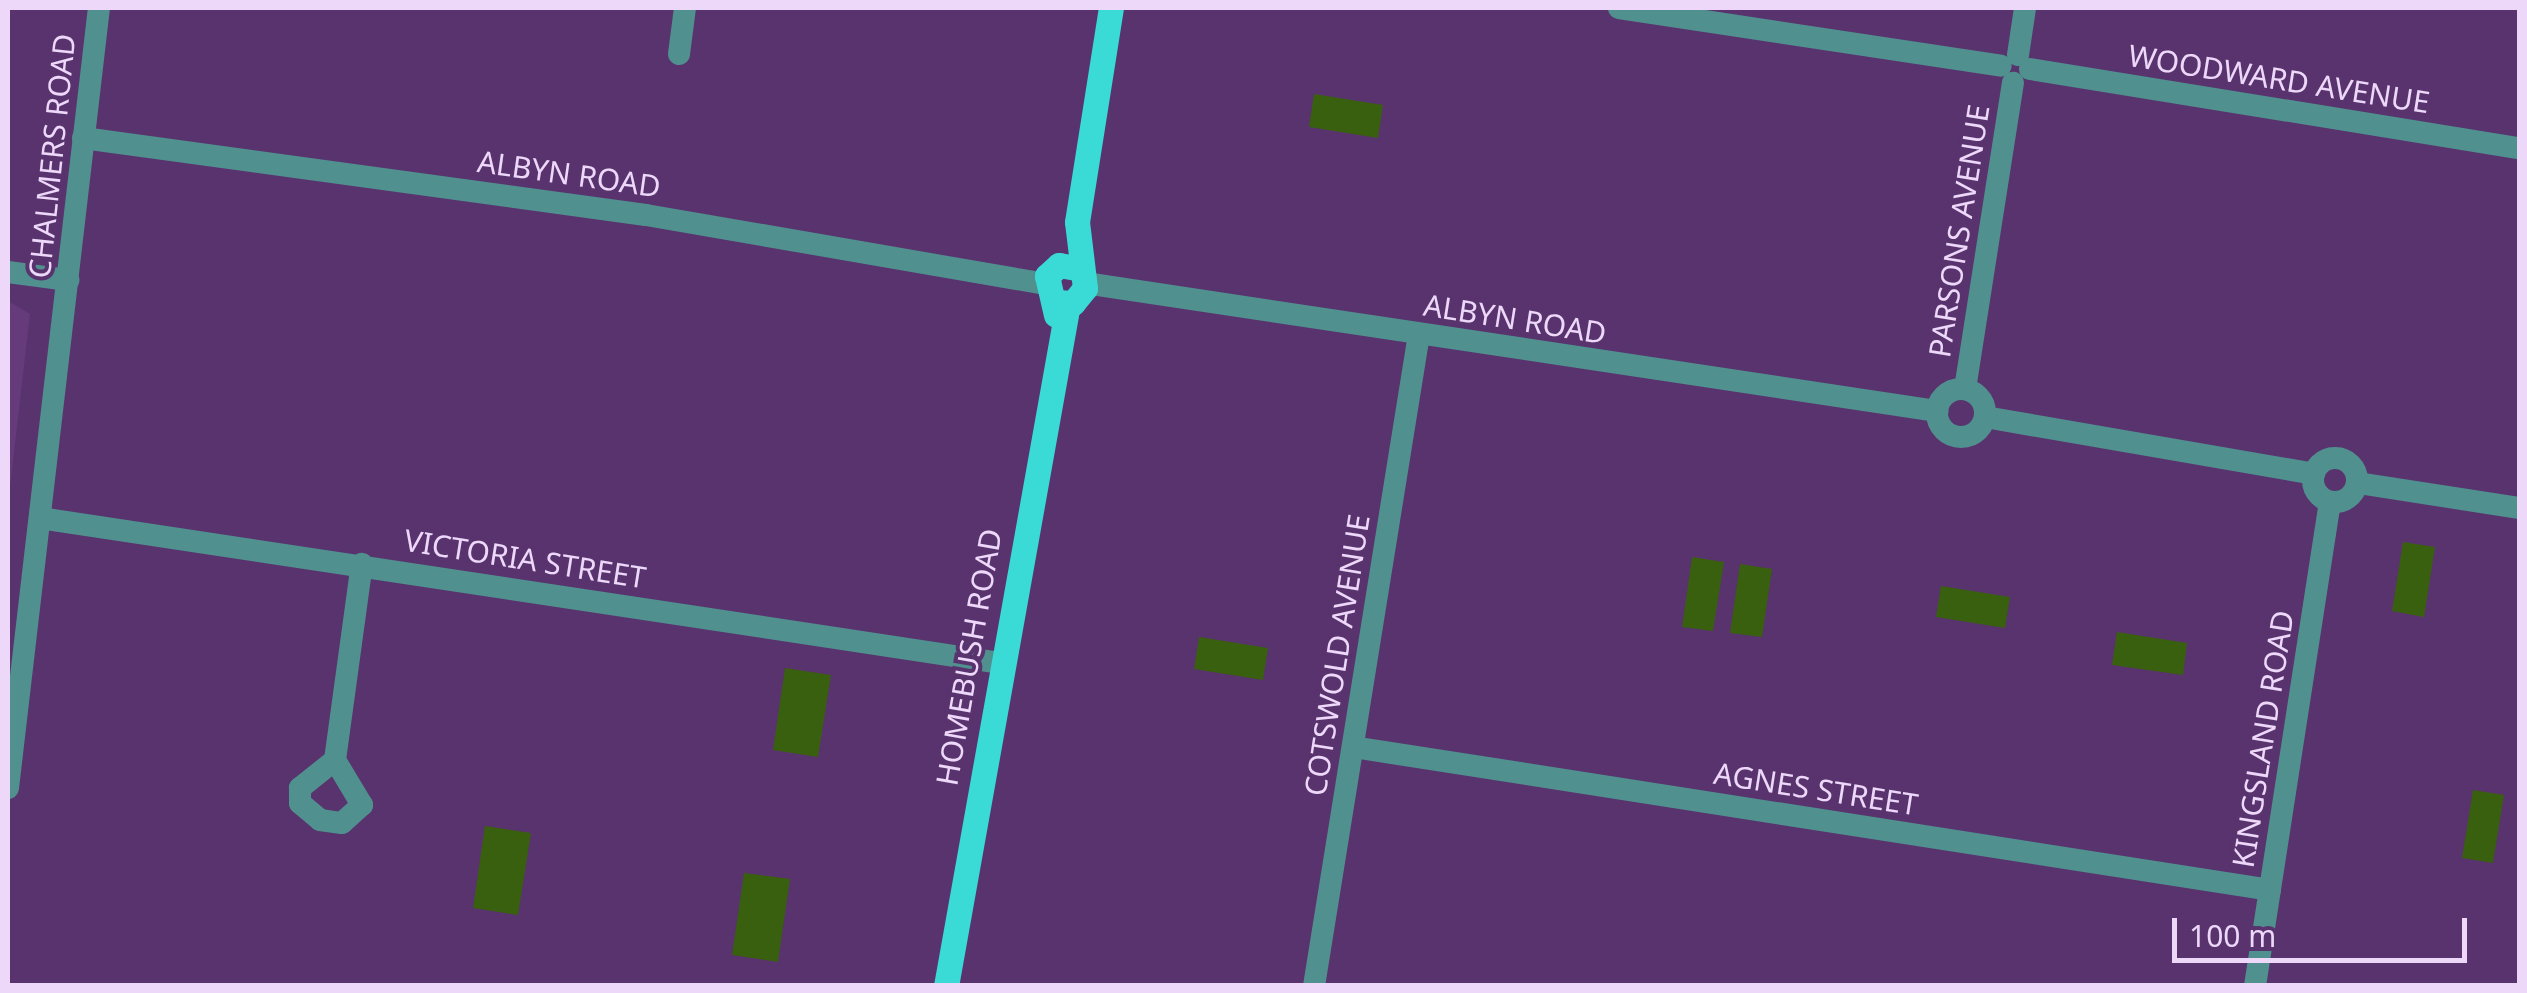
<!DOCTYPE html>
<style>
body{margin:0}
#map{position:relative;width:2527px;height:993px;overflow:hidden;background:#59336d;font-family:"Noto Sans",sans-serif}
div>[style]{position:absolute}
.built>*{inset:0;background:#653b7b}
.green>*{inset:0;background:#39600f}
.minor>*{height:22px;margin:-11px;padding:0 11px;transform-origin:11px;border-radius:11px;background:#50918f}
.minor>.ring{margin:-11px;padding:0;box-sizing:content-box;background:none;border:22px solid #50918f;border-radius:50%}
.major>*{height:25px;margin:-12.5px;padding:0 12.5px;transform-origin:12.5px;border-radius:12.5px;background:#3adad7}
span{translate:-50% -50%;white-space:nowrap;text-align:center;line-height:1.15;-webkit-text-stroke:8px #59336d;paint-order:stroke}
.street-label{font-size:30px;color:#edd8fa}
.frame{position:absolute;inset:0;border:10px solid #edd8fa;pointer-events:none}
.scale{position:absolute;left:2172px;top:918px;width:295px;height:45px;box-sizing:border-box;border:5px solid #edd8fa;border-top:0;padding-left:12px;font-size:30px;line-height:35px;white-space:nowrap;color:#edd8fa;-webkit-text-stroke:8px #59336d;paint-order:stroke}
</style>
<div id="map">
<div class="built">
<div style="clip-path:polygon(8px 301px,30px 314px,8px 504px)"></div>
</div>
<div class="green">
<div style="clip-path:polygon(1314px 94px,1383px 105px,1378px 138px,1309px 127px)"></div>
<div style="clip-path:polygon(2403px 542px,2435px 547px,2424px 617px,2392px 611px)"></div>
<div style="clip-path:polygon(1692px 557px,1724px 562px,1713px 631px,1682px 627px)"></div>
<div style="clip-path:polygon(1740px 564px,1772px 569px,1762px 637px,1730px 633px)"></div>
<div style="clip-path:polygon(1941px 586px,2010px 597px,2005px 628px,1936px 617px)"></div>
<div style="clip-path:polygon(2117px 632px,2187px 643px,2183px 675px,2112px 665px)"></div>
<div style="clip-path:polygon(1199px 637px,1268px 648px,1263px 680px,1194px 669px)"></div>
<div style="clip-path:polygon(785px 668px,831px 675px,818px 757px,773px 750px)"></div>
<div style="clip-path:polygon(2473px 790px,2504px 795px,2493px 863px,2462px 858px)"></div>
<div style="clip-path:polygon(485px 826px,531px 833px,518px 915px,473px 908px)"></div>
<div style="clip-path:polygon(744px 873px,790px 879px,778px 962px,732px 955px)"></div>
</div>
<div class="minor">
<div style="left:1619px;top:8px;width:386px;rotate:8.6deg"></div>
<div style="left:679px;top:54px;width:46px;rotate:-82.6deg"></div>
<div style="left:2018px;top:55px;width:48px;rotate:-81.5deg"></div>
<div style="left:2030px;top:69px;width:496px;rotate:9.2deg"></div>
<div style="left:83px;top:138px;width:568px;rotate:7.79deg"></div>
<div style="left:646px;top:215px;width:405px;rotate:9.8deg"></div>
<div style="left:8px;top:272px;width:61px;rotate:7.6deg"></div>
<div style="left:1085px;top:283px;width:862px;rotate:8.54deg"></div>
<div style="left:1965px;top:389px;width:310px;rotate:-81.1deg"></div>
<div class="ring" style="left:1937px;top:389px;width:26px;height:26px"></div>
<div style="left:1985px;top:417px;width:334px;rotate:9.8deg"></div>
<div class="ring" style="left:2313px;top:458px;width:22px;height:22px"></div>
<div style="left:2358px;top:483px;width:164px;rotate:8.8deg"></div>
<div style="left:40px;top:518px;width:972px;rotate:8.58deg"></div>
<div style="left:1353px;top:747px;width:928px;rotate:8.86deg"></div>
<div style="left:335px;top:760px;width:45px;rotate:141.3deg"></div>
<div style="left:300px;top:788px;width:15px;rotate:90deg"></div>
<div style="left:300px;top:803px;width:26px;rotate:40deg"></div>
<div style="left:320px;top:820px;width:22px;rotate:8deg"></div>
<div style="left:342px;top:823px;width:27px;rotate:-42deg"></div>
<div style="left:362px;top:805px;width:52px;rotate:-121deg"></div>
<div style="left:335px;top:760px;width:198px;rotate:-82.2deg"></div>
<div style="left:8px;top:788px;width:785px;rotate:-83.35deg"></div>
<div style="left:1314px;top:986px;width:660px;rotate:-80.85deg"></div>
<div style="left:2255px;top:986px;width:490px;rotate:-81.2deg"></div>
</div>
<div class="major">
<div style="left:1056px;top:302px;width:17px;rotate:3deg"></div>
<div style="left:1073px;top:303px;width:19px;rotate:-51deg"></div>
<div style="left:1085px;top:288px;width:66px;rotate:-96.9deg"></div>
<div style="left:1077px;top:222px;width:217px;rotate:-81deg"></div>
<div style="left:1056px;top:315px;width:40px;rotate:-103deg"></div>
<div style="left:1047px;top:276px;width:16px;rotate:-43deg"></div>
<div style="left:1059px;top:265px;width:17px;rotate:10deg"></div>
<div style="left:946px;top:986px;width:693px;rotate:-79.86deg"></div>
</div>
<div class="street-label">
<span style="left:2279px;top:79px;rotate:9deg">WOODWARD AVENUE</span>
<span style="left:52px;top:156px;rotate:-84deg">CHALMERS ROAD</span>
<span style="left:569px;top:174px;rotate:8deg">ALBYN ROAD</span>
<span style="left:1959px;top:231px;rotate:-81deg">PARSONS AVENUE</span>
<span style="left:1515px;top:319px;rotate:9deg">ALBYN ROAD</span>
<span style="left:525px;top:559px;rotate:9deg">VICTORIA STREET</span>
<span style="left:1337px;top:655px;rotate:-81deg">COTSWOLD AVENUE</span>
<span style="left:969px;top:657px;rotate:-80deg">HOMEBUSH ROAD</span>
<span style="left:2263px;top:739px;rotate:-81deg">KINGSLAND ROAD</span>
<span style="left:1816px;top:789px;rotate:9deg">AGNES STREET</span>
</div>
<div class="frame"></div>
<div class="scale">100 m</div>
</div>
